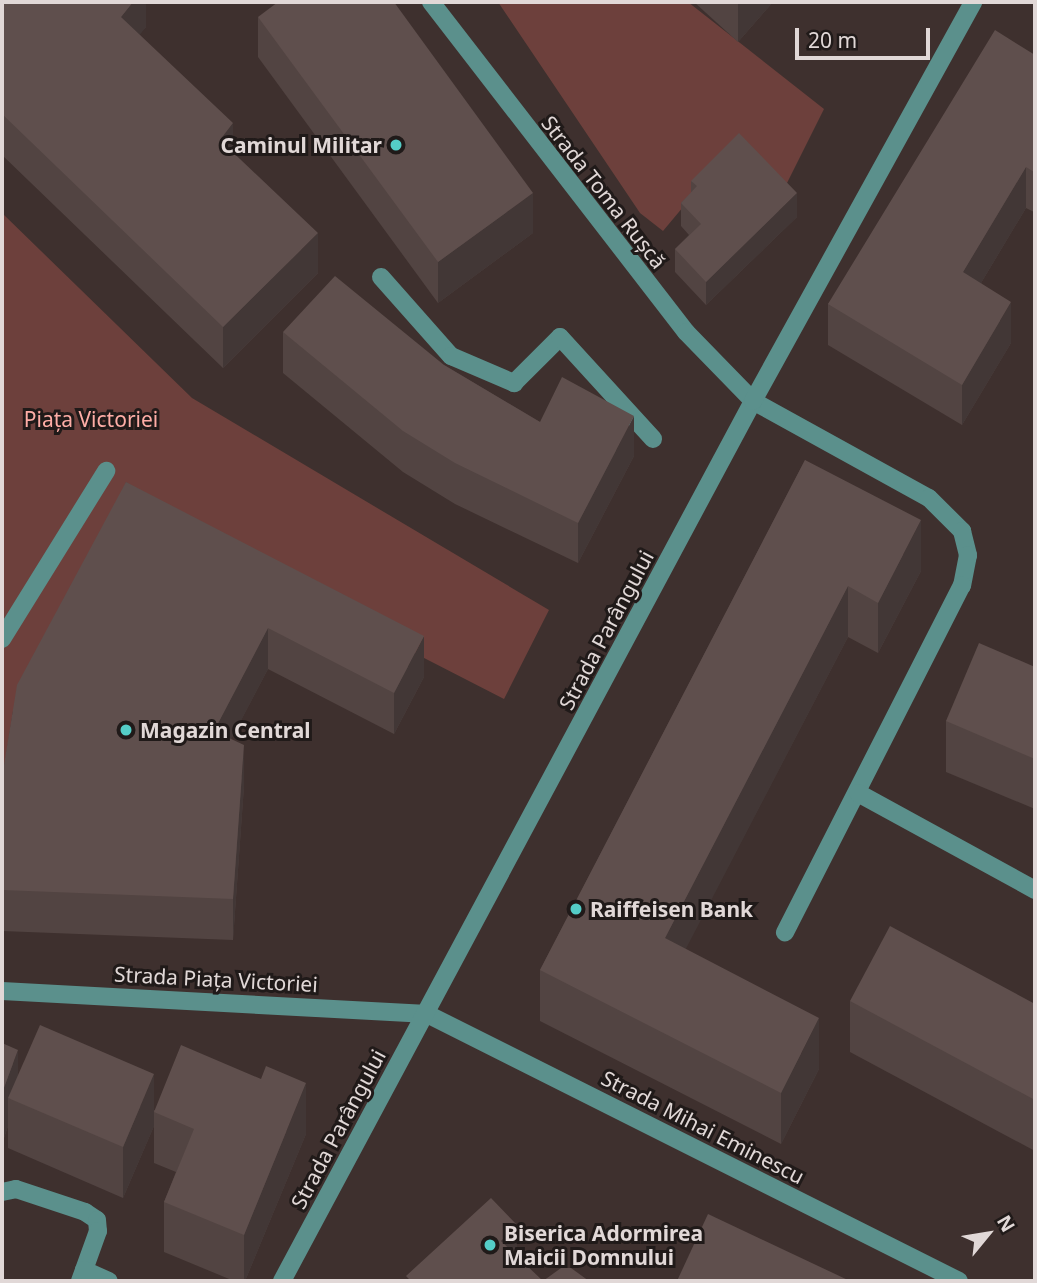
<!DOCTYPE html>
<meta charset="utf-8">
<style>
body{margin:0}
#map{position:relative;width:1037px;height:1283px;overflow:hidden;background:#3e302e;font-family:"Noto Sans",sans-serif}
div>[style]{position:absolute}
.green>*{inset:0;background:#6d403c}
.minor>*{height:18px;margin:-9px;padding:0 9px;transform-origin:9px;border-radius:9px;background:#5b908c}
.wall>*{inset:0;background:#524442}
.shaded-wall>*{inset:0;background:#423736}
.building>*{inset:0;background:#5f4f4d}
.dots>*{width:19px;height:19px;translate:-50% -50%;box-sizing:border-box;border:4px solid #201a19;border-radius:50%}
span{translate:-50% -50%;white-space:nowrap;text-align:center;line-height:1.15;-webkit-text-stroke:6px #201a19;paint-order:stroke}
.poi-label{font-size:21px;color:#e1d8d7;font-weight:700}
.right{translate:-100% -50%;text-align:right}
.left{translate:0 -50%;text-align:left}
.street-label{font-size:21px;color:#e1d8d7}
.park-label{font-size:21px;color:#feada6}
.frame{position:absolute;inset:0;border:4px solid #e1d8d7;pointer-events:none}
.north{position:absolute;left:953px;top:1199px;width:70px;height:70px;-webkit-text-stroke:5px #201a19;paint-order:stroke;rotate:60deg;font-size:19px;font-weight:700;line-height:28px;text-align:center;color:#e1d8d7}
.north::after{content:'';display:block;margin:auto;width:24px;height:32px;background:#e1d8d7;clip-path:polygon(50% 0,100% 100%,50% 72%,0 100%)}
.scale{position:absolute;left:795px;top:28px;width:135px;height:32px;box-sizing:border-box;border:4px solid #e1d8d7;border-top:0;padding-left:9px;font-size:21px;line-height:24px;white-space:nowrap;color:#e1d8d7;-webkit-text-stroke:5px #201a19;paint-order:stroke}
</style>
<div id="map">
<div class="green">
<div style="clip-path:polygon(498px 2px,688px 2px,824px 109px,785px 187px,740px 139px,663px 231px,640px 213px)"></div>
<div style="clip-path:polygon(2px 213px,192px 398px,549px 610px,504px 699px,118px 501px,13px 711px,2px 782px)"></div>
</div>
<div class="minor">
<div style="left:431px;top:2px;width:417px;rotate:52.3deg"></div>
<div style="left:686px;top:332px;width:96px;rotate:45.8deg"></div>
<div style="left:753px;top:401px;width:201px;rotate:28.9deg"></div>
<div style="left:929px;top:498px;width:47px;rotate:45deg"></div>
<div style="left:962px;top:531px;width:25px;rotate:76deg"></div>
<div style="left:968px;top:555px;width:31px;rotate:101deg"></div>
<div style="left:962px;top:585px;width:390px;rotate:117deg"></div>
<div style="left:381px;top:277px;width:106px;rotate:48.5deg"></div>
<div style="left:451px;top:356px;width:69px;rotate:23.2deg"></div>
<div style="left:514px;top:383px;width:65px;rotate:-45deg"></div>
<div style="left:560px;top:337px;width:138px;rotate:47.6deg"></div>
<div style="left:2px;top:639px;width:198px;rotate:-58.2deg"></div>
<div style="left:858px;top:793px;width:202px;rotate:28.7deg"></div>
<div style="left:2px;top:991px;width:426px;rotate:3.1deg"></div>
<div style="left:427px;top:1014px;width:595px;rotate:26.65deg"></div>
<div style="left:2px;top:1192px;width:14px;rotate:-12deg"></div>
<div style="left:16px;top:1189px;width:73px;rotate:18.4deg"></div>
<div style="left:85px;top:1212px;width:14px;rotate:34deg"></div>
<div style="left:97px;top:1220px;width:11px;rotate:85deg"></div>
<div style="left:98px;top:1231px;width:53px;rotate:109.8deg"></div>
<div style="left:84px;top:1270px;width:27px;rotate:24deg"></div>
<div style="left:282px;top:1281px;width:998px;rotate:-61.84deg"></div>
<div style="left:753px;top:401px;width:456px;rotate:-61.1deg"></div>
</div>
<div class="wall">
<div style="clip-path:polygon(2px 2px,146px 2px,146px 27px,139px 34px,233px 153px,318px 273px,223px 368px,2px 155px)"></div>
<div style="clip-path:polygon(694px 2px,773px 2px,738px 42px)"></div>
<div style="clip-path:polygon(258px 17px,533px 233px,438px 303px,258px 57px)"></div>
<div style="clip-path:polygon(1035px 55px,1035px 210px,1034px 212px,1026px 208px,981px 283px,1011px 343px,962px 425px,828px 345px,828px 304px)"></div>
<div style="clip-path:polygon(691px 181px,797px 217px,706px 305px,675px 272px,675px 249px,689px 235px,681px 226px,681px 203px,691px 193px)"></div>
<div style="clip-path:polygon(283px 332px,444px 365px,540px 422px,634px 456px,578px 563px,455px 504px,403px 472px,283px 373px)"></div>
<div style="clip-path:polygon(805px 460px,921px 571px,878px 653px,848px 637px,685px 949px,819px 1069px,781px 1144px,540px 1021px,540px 970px)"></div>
<div style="clip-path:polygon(126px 482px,424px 677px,394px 734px,268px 669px,231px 739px,244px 786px,233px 940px,2px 931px,2px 796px)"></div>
<div style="clip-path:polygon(1035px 667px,1035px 809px,946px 772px,946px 721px)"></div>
<div style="clip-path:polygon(850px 1001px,1035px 1004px,1035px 1151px,850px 1052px)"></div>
<div style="clip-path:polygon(2px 1043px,18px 1075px,154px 1110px,306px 1134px,245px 1281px,234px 1281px,164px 1252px,164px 1202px,176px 1172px,154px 1163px,154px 1126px,123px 1198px,8px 1148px,8px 1126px,2px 1144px)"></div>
</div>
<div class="shaded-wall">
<div style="clip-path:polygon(133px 2px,146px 2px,146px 27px,121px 58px,121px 17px)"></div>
<div style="clip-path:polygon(738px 2px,773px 2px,738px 42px)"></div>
<div style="clip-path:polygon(233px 123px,233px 164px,220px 140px)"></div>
<div style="clip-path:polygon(1026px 167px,1026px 208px,963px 313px,963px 272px)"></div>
<div style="clip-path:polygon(1035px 169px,1035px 210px,1034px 212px,1034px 172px)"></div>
<div style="clip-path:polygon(533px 193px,533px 233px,438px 303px,438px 262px)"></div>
<div style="clip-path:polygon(797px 193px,797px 217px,706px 305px,706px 282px)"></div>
<div style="clip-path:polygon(318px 233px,318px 273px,223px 368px,223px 327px)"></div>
<div style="clip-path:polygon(1011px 302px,1011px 343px,962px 425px,962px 385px)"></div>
<div style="clip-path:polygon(634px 416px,634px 456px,578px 563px,578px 523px)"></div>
<div style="clip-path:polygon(921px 520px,921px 571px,878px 653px,878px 603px)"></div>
<div style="clip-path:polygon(848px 586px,848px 637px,665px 989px,665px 938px)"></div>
<div style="clip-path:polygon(268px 628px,268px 669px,214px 772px,214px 731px)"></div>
<div style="clip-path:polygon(424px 636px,424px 677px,394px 734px,394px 693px)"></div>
<div style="clip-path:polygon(244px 745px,244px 786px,233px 940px,233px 899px)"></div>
<div style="clip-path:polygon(819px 1018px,819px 1069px,781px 1144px,781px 1093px)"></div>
<div style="clip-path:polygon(18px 1050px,18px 1100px,8px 1098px,8px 1126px,2px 1144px,2px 1093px)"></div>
<div style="clip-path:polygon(154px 1074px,154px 1126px,123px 1198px,123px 1147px)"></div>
<div style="clip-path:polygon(306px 1083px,306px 1134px,245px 1281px,244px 1281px,244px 1235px)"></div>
<div style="clip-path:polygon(517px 1225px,517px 1258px,501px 1241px)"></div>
</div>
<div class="building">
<div style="clip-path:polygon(2px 2px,133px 2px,121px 17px,233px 123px,220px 140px,318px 233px,223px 327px,2px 114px)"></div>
<div style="clip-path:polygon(278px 2px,394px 2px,533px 193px,438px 262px,258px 17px)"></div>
<div style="clip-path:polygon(995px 30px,1035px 55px,1035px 169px,1034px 172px,1026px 167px,963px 272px,1011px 302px,962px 385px,828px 304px)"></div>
<div style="clip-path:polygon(739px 133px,797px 193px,706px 282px,675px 249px,701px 224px,681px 203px,697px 186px,691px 181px)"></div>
<div style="clip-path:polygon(335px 276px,444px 365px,540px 422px,562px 377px,634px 416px,578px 523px,455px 463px,403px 431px,283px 332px)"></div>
<div style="clip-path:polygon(805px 460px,921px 520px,878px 603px,848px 586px,665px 938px,819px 1018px,781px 1093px,540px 970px)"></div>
<div style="clip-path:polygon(126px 482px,424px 636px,394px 693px,268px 628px,214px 731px,244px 745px,233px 899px,2px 890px,3px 771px,17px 685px)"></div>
<div style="clip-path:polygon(979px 643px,1035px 667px,1035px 759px,946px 721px)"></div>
<div style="clip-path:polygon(890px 926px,1035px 1004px,1035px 1100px,850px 1001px)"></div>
<div style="clip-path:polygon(40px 1025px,154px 1074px,123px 1147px,8px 1098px)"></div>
<div style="clip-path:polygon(2px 1043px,18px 1050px,2px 1093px)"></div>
<div style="clip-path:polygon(181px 1045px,261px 1079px,266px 1066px,306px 1083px,244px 1235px,164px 1202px,194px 1129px,154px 1112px)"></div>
<div style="clip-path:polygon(491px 1198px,517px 1225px,501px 1241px,543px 1281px,411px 1281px,406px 1276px)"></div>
<div style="clip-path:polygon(708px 1214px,850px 1281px,677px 1281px)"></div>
<div style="clip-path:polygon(561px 1268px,571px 1268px,589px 1281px,543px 1281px)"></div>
</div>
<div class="dots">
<div style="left:396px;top:145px;background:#54cdc7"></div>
<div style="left:126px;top:730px;background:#54cdc7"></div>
<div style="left:576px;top:909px;background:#54cdc7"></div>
<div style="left:490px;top:1245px;background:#54cdc7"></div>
</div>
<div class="poi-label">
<span class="right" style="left:382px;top:145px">Caminul Militar</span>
<span class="left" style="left:140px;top:730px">Magazin Central</span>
<span class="left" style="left:590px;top:909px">Raiffeisen Bank</span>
<span class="left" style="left:504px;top:1245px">Biserica Adormirea<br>Maicii Domnului</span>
</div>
<div class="street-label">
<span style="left:604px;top:192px;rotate:52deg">Strada Toma Rușcă</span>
<span style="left:606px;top:630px;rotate:-62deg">Strada Parângului</span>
<span style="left:216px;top:979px;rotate:3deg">Strada Piața Victoriei</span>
<span style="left:703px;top:1127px;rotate:27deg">Strada Mihai Eminescu</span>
<span style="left:338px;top:1129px;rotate:-62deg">Strada Parângului</span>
</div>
<div class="park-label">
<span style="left:91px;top:419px">Piața Victoriei</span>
</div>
<div class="frame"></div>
<div class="north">N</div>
<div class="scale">20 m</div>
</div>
